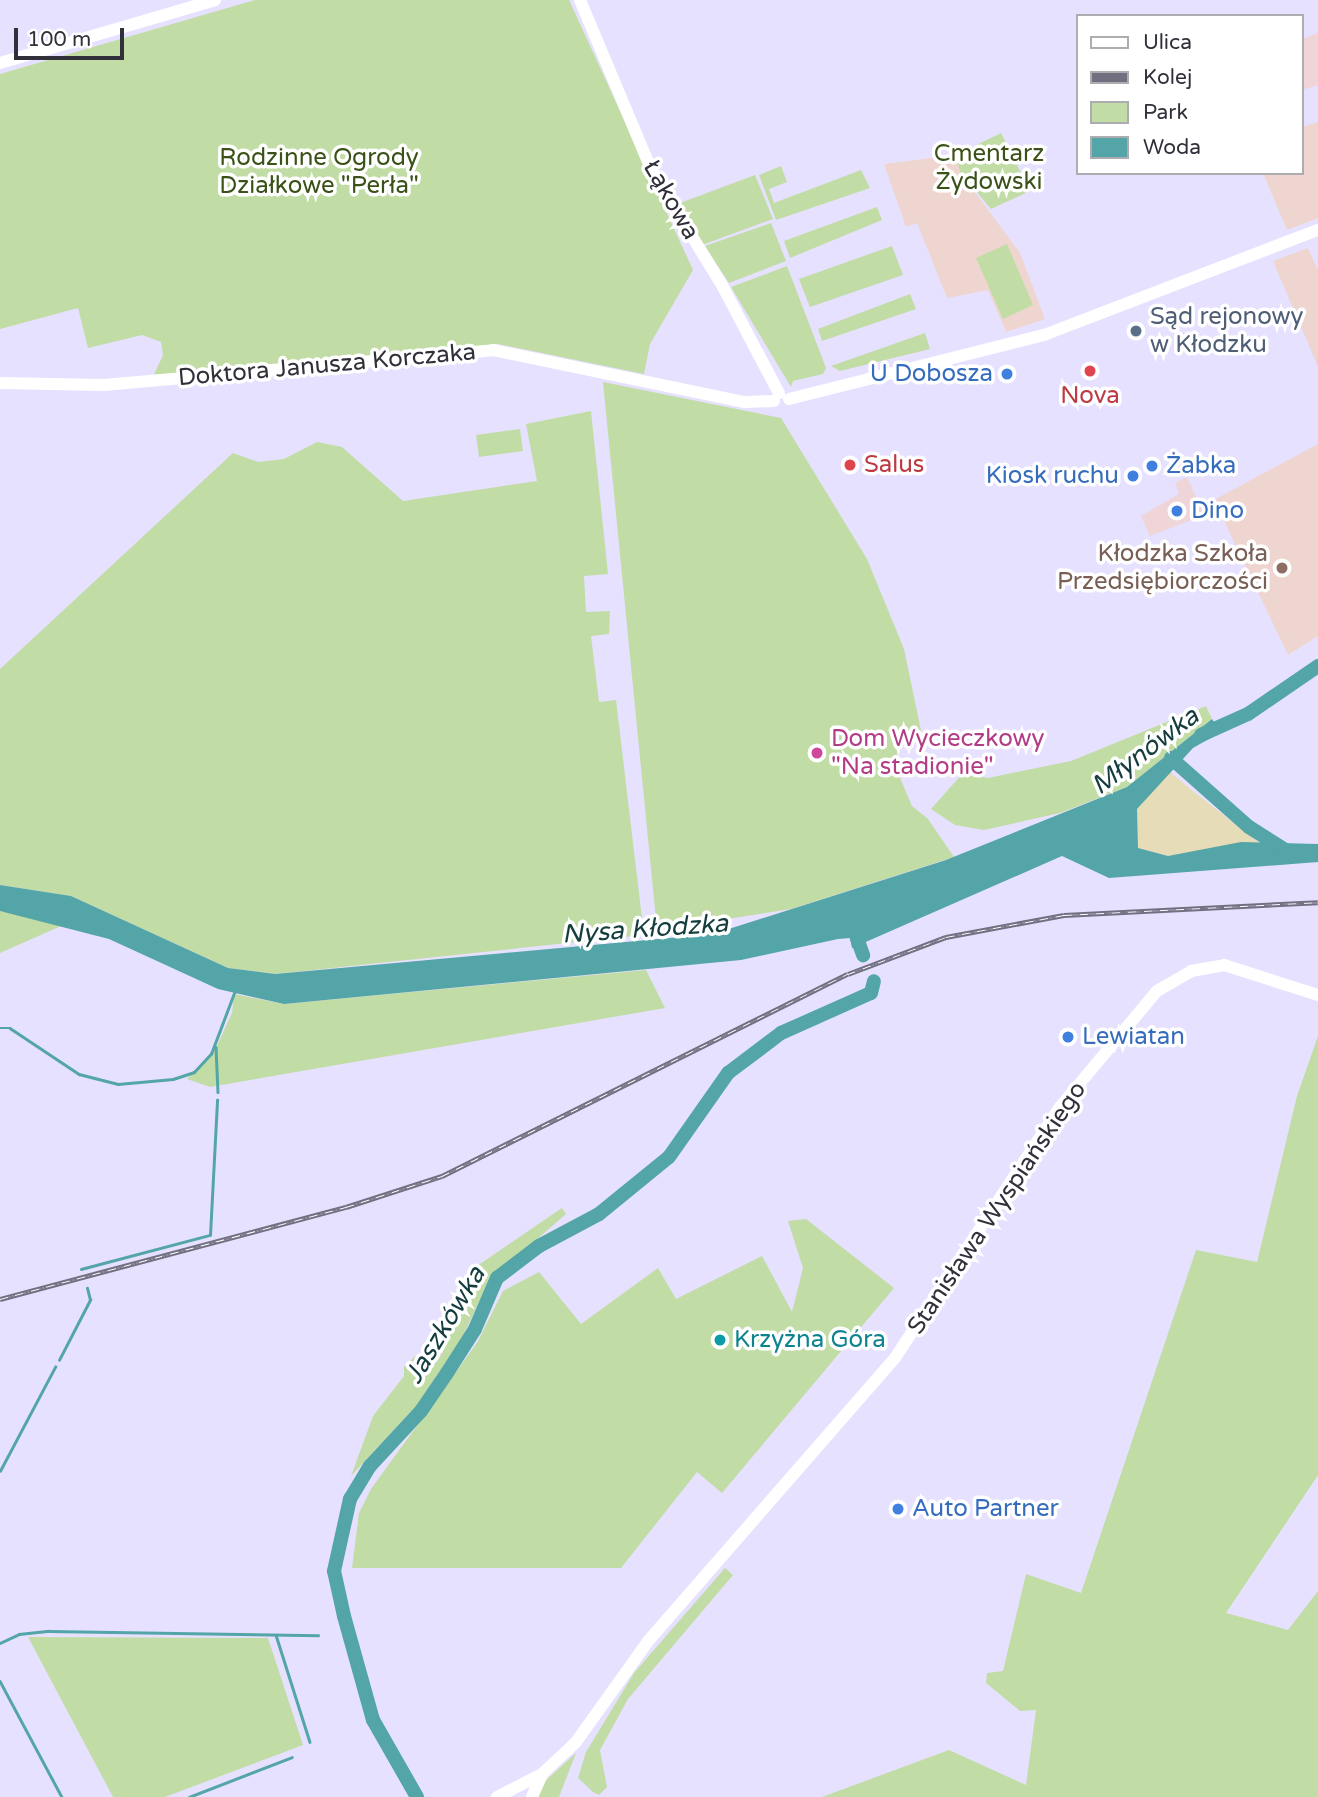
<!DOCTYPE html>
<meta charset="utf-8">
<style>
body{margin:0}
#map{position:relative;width:1318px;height:1797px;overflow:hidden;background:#e6e1ff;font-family:"Varela Round",sans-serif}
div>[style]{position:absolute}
.commercial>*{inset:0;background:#efd4d8}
.education>*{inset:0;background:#efd5cf}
.green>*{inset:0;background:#c2dca5}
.sand>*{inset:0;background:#e6dcb7}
.water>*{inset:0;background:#54a5a7}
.stream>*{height:2.5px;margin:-1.25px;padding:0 1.25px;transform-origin:1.25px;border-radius:1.25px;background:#54a5a7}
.river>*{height:14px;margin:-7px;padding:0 7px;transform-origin:7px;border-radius:7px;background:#54a5a7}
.secondary>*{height:12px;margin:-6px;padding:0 6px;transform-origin:6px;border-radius:6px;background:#fff}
.rail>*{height:5px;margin-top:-2.5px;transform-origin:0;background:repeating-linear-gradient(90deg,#fff 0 8px,#726f81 0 16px);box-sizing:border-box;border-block:2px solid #726f81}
.dots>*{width:19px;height:19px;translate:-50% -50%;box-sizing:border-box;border:4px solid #fff;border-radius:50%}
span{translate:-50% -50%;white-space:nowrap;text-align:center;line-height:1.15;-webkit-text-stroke:7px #fff;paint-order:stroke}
.park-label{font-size:24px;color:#3a5117}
.street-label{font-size:24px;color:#312f3a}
.service-label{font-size:24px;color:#4e5e75}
.left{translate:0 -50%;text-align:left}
.shop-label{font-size:24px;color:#366cbe}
.right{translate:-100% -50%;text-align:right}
.health-label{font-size:24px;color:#be3a42}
.education-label{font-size:24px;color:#785e54}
.hotel-label{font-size:24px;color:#b23c85}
.culture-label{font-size:24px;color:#0d838f}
.water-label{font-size:26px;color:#153d3d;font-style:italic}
.legend{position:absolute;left:1076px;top:14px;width:228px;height:161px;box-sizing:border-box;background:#fff;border:2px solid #adacb0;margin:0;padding:9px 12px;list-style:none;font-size:21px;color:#312f3a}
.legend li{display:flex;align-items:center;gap:14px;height:35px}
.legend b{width:35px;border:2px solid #adacb0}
.scale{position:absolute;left:14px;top:28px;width:110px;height:32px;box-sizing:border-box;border:4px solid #312f3a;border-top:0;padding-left:9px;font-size:21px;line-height:24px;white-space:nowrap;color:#312f3a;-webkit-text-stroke:5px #fff;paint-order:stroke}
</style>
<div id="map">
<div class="commercial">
<div style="clip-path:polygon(1318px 33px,1318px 85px,1302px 90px,1302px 39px)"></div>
<div style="clip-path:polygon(1187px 477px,1204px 515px,1150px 536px,1141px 516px,1179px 494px,1175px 483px)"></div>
</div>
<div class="education">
<div style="clip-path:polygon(1318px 122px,1318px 218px,1287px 230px,1263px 173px,1302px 173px,1302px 127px)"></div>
<div style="clip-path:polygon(956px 155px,960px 172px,1020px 253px,1045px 319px,1006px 332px,988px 290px,947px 298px,917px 223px,906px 227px,884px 164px)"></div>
<div style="clip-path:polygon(1308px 248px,1318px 271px,1318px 367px,1273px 261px)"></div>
<div style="clip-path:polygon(1318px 444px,1318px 636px,1288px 655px,1214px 500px)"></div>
</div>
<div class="green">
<div style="clip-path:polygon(255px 0,569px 0,693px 270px,650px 344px,644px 374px,498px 344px,152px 379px,163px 355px,161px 342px,142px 335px,88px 348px,78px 308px,0 329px,0 74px)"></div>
<div style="clip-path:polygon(1001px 133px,1030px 191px,991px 209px,960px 172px,956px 155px)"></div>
<div style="clip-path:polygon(781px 166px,787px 182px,769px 189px,774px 203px,861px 170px,870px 188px,776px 220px,759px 175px)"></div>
<div style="clip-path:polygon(755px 175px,773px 219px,702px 245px,680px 203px)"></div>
<div style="clip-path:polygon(877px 207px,882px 220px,790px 258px,784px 241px)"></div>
<div style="clip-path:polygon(771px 223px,786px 261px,729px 283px,705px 246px)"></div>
<div style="clip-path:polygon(1007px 244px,1033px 305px,1003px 319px,976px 258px)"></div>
<div style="clip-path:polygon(892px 246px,903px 275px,810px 307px,799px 279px)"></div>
<div style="clip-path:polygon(787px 266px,826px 368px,823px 374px,793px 381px,791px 387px,731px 287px)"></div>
<div style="clip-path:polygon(910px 294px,916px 309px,822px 341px,818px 329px)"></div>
<div style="clip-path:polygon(925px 333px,930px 349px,840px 371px,831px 366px)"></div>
<div style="clip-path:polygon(603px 382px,781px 418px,867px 559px,904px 649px,923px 740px,898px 747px,895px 766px,912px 806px,928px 819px,954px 857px,791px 909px,657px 930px)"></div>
<div style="clip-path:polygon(591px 411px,608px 574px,584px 576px,586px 612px,610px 611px,609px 634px,591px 636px,599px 702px,616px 700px,644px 935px,275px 974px,228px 968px,71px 896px,0 885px,0 669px,233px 453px,258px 462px,284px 459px,317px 442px,342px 447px,403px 501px,537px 481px,526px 424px)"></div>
<div style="clip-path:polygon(520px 429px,523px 451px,479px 457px,476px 435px)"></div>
<div style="clip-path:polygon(1206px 706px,1212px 719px,1127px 787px,1060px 813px,984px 830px,955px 825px,931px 809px,963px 773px,988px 778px,1071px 761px)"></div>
<div style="clip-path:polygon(0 911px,25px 916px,61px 926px,0 953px)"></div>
<div style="clip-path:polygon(646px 970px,665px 1008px,210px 1087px,187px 1079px,215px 1050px,232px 1013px,234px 994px,284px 1004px)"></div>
<div style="clip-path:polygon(1318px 1036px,1318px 1475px,1226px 1613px,1288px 1630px,1318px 1591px,1318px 1797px,822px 1797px,949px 1750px,1026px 1785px,1036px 1710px,1020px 1711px,986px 1683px,987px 1673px,1003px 1671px,1026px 1574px,1081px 1593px,1196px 1250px,1257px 1262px,1297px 1096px)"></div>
<div style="clip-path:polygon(562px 1208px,566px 1214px,490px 1280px,452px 1358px,419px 1403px,351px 1476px,373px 1416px,404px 1376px,404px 1367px,415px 1356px,433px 1367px,443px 1352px,442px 1334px,456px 1295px,474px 1268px)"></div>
<div style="clip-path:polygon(806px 1219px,894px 1288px,722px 1493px,697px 1472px,621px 1568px,352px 1568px,359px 1513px,371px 1489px,477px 1343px,503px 1291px,539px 1272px,581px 1324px,658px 1268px,676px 1299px,762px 1256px,792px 1312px,803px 1268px,788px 1221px)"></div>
<div style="clip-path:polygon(725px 1568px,733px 1575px,628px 1699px,600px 1750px,607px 1787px,599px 1795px,593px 1792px,578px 1778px,586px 1752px,634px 1673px)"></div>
<div style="clip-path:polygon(28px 1637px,268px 1638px,303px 1745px,165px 1797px,113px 1797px)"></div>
<div style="clip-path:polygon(576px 1753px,559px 1797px,536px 1797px,544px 1782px)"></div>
</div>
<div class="sand">
<div style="clip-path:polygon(1169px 771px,1189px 788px,1259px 843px,1168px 856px,1138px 848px,1137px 809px)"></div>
</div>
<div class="water">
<div style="clip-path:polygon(1212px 719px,1221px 732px,1193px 748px,1137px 809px,1138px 848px,1168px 856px,1241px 842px,1318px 844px,1318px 862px,1109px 878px,1062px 856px,852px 948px,850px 938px,838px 939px,741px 960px,284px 1004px,218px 989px,109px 939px,0 911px,0 885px,71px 896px,228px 968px,275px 974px,713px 934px,946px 860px,1127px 787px)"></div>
</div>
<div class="stream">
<div style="left:0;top:1028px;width:10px"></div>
<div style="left:10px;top:1028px;width:83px;rotate:33.7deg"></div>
<div style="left:79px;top:1074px;width:40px;rotate:14.4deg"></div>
<div style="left:118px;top:1084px;width:55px;rotate:-5.2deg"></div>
<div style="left:173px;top:1079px;width:22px;rotate:-18deg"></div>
<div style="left:194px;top:1072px;width:25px;rotate:-47deg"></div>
<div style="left:211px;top:1054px;width:65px;rotate:-69.3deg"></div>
<div style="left:216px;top:1047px;width:45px;rotate:87.5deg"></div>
<div style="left:81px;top:1269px;width:133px;rotate:-14.8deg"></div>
<div style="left:210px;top:1235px;width:135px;rotate:-87deg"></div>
<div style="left:59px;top:1360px;width:68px;rotate:-62.7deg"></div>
<div style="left:90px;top:1300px;width:12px;rotate:-104deg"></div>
<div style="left:0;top:1471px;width:118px;rotate:-62.1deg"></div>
<div style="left:276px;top:1635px;width:112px;rotate:72.4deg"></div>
<div style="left:0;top:1643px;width:21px;rotate:-25deg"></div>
<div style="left:19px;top:1634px;width:30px;rotate:-6deg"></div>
<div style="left:49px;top:1631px;width:269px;rotate:0.9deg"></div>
<div style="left:0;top:1681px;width:132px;rotate:61.9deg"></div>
<div style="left:189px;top:1797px;width:110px;rotate:-21.2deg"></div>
</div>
<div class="river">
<div style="left:1201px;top:735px;width:51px;rotate:-24.1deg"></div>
<div style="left:1248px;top:714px;width:85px;rotate:-34.4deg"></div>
<div style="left:1171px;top:758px;width:104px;rotate:41.5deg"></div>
<div style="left:1249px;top:827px;width:49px;rotate:32.4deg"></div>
<div style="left:854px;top:930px;width:27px;rotate:70deg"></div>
<div style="left:417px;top:1797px;width:89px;rotate:-119.7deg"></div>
<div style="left:373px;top:1720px;width:108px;rotate:-105.6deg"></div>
<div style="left:344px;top:1616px;width:46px;rotate:-102.5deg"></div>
<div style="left:334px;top:1571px;width:74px;rotate:-77.5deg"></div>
<div style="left:350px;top:1499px;width:39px;rotate:-59deg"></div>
<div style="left:370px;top:1466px;width:75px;rotate:-47.2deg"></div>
<div style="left:421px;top:1411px;width:46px;rotate:-55.6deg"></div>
<div style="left:447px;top:1373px;width:52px;rotate:-57.5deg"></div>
<div style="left:475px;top:1329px;width:56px;rotate:-66.7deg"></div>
<div style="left:497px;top:1278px;width:53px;rotate:-37.3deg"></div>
<div style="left:539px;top:1246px;width:68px;rotate:-28.1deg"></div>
<div style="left:599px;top:1214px;width:90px;rotate:-39.2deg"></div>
<div style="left:669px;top:1157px;width:103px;rotate:-54.9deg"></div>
<div style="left:728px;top:1073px;width:66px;rotate:-37deg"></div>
<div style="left:781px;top:1033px;width:98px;rotate:-24deg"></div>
<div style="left:871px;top:993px;width:12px;rotate:-76deg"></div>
</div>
<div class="secondary">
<div style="left:580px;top:0;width:186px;rotate:67.2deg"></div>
<div style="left:652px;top:171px;width:136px;rotate:58.5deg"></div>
<div style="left:723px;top:287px;width:120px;rotate:62.2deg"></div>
<div style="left:0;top:63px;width:224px;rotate:-16.3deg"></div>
<div style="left:0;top:383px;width:104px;rotate:1.1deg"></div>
<div style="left:104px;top:385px;width:391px;rotate:-5.1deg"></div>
<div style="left:493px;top:350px;width:257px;rotate:11.7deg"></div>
<div style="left:745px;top:402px;width:29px;rotate:-2deg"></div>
<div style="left:789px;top:399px;width:263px;rotate:-14.1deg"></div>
<div style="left:1044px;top:335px;width:293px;rotate:-21deg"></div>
<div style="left:497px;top:1797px;width:51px;rotate:-27.1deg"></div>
<div style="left:542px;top:1774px;width:47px;rotate:-43.3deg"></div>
<div style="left:576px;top:1742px;width:125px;rotate:-54.4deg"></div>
<div style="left:649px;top:1640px;width:374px;rotate:-48.9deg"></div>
<div style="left:895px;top:1358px;width:300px;rotate:-56.7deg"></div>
<div style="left:1060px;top:1107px;width:151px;rotate:-50.1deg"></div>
<div style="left:1157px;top:991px;width:39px;rotate:-30deg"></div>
<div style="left:1191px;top:971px;width:34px;rotate:-10deg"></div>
<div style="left:1224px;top:965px;width:99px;rotate:17.7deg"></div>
<div style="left:532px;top:1797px;width:24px;rotate:-66deg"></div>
</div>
<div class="rail">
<div style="left:0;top:1299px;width:358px;rotate:-14.9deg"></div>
<div style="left:346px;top:1207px;width:101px;rotate:-17.9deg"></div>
<div style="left:442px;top:1176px;width:453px;rotate:-26.5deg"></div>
<div style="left:848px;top:974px;width:105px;rotate:-20.7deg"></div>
<div style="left:946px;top:937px;width:120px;rotate:-10.6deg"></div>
<div style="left:1064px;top:915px;width:254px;rotate:-2.9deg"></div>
</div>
<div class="dots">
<div style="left:1136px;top:331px;background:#5c6f8a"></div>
<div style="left:1090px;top:371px;background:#e0444e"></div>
<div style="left:1007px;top:374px;background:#3f7fe0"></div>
<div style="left:850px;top:465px;background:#e0444e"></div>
<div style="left:1152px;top:466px;background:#3f7fe0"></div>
<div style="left:1133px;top:476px;background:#3f7fe0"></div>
<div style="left:1177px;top:511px;background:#3f7fe0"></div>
<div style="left:1282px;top:568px;background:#8d6e63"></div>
<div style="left:817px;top:753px;background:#d1479c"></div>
<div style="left:1068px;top:1037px;background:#3f7fe0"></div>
<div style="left:720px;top:1340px;background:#0f9aa8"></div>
<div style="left:898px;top:1509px;background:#3f7fe0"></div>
</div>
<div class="park-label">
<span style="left:989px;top:168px">Cmentarz<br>Żydowski</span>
<span style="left:319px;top:172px">Rodzinne Ogrody<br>Działkowe "Perła"</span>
</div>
<div class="street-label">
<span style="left:671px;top:200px;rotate:60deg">Łąkowa</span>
<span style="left:327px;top:365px;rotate:-5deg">Doktora Janusza Korczaka</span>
<span style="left:997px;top:1208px;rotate:-56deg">Stanisława Wyspiańskiego</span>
</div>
<div class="service-label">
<span class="left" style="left:1150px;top:331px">Sąd rejonowy<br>w Kłodzku</span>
</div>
<div class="shop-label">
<span class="right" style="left:993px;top:374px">U Dobosza</span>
<span class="left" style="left:1166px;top:466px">Żabka</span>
<span class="right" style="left:1119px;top:476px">Kiosk ruchu</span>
<span class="left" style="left:1191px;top:511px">Dino</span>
<span class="left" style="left:1082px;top:1037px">Lewiatan</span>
<span class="left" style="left:912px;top:1509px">Auto Partner</span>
</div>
<div class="health-label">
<span style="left:1090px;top:396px">Nova</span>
<span class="left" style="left:864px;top:465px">Salus</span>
</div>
<div class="education-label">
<span class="right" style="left:1268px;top:568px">Kłodzka Szkoła<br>Przedsiębiorczości</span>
</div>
<div class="hotel-label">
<span class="left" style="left:831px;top:753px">Dom Wycieczkowy<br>"Na stadionie"</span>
</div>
<div class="culture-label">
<span class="left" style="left:734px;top:1340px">Krzyżna Góra</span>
</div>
<div class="water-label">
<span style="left:1145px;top:751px;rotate:-37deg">Młynówka</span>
<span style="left:645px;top:929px;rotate:-4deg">Nysa Kłodzka</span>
<span style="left:445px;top:1325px;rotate:-59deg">Jaszkówka</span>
</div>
<ul class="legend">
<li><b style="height:9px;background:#fff"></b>Ulica</li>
<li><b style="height:9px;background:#726f81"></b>Kolej</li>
<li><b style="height:19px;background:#c2dca5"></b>Park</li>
<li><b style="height:19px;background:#54a5a7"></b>Woda</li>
</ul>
<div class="scale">100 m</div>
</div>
